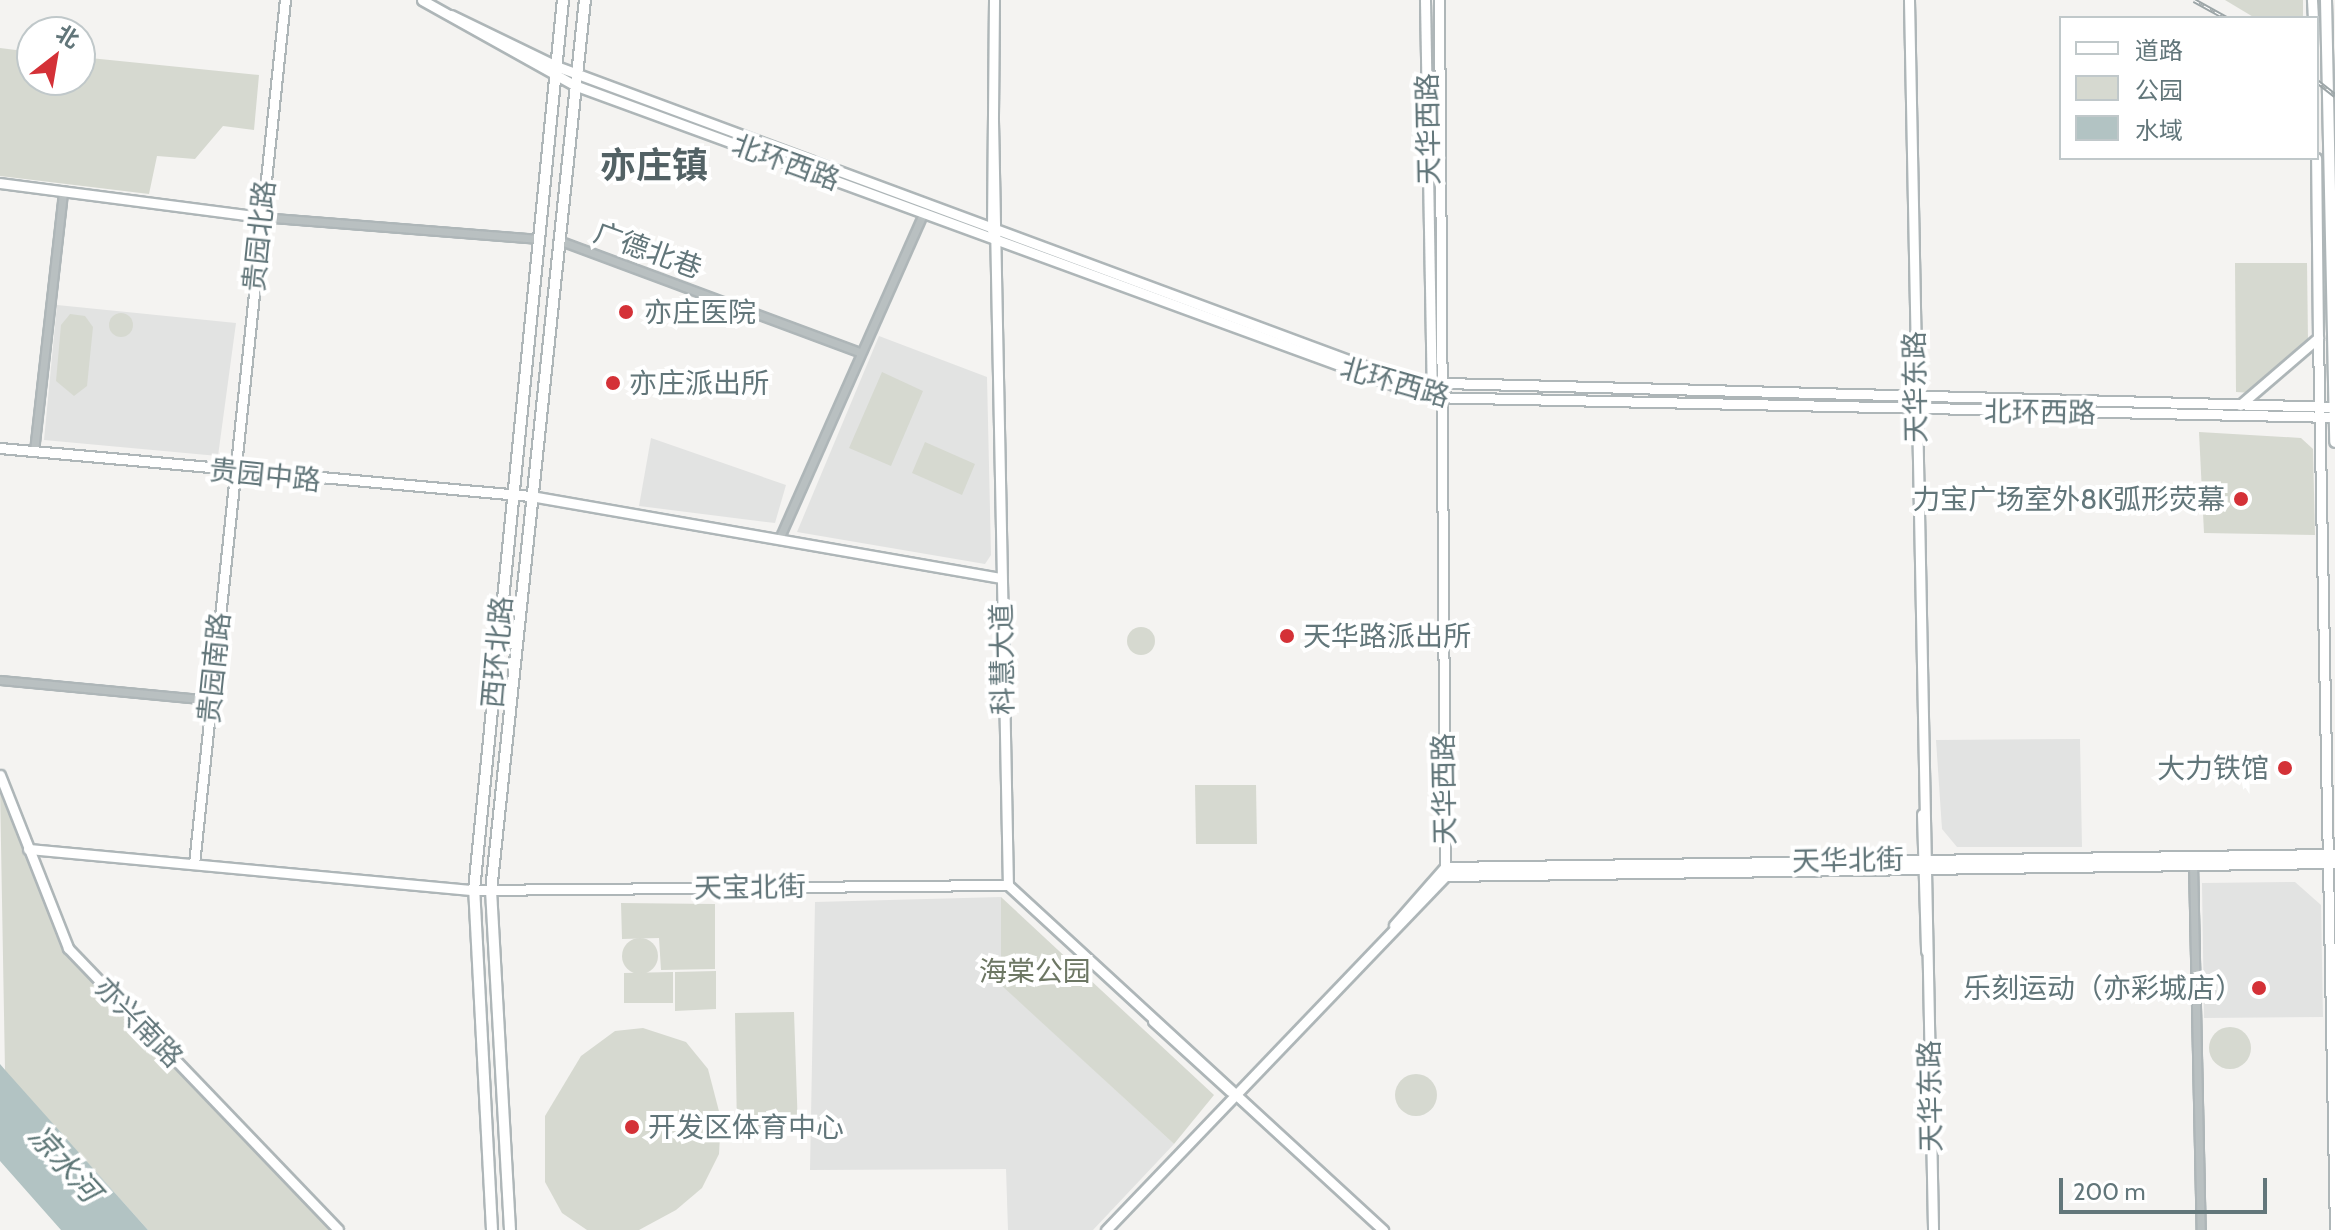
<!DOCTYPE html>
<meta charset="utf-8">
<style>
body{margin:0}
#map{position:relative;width:2335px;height:1230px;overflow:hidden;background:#f4f3f1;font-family:Cabin,"Noto Sans SC",sans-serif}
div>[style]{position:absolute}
.built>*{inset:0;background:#e2e3e2}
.green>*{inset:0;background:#d6d9d0}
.round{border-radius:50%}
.water>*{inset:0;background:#b2c3c3}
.roads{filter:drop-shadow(2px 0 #aeb6b8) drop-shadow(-2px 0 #aeb6b8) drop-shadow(0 2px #aeb6b8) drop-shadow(0 -2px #aeb6b8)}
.street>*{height:7px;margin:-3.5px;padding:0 3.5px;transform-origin:3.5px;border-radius:3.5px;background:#b9c0c1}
.secondary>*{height:9px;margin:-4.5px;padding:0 4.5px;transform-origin:4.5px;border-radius:4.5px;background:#fff}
.primary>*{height:10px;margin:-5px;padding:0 5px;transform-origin:5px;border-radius:5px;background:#fff}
.rail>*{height:5px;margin-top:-2.5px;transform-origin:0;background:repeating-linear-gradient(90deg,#fff 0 6px,#9ca5a7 0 12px);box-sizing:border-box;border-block:2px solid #9ca5a7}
.dots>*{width:22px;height:22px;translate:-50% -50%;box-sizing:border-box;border:4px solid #fff;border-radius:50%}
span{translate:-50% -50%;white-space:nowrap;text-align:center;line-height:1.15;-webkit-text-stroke:8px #fff;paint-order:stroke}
.street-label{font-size:28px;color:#62767a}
.poi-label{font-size:28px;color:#62767a}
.left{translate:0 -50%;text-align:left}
.right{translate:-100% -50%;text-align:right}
.park-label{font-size:28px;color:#6d7764}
.water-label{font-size:30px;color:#5d7676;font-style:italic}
.district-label{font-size:36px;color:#536265;font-weight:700}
.legend{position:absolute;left:2059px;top:16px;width:260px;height:144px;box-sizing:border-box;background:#fff;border:2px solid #c0c8ca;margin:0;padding:10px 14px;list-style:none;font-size:24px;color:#62767a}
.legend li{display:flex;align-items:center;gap:16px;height:40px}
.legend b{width:40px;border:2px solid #c0c8ca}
.north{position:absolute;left:16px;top:16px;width:80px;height:80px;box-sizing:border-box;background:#fff;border:2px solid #c0c8ca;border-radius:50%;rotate:31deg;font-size:22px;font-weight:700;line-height:32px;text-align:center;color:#62767a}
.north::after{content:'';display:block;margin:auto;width:28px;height:36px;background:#d43137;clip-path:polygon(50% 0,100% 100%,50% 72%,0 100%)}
.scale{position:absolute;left:2059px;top:1178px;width:208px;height:36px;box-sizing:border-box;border:4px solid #62767a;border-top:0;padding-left:10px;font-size:24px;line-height:28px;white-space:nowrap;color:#62767a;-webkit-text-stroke:6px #fff;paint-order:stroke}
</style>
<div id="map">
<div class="built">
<div style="clip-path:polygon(57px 305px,236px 323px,218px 456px,44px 440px)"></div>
<div style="clip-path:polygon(879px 336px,987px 377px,991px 555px,985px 564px,797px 532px)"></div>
<div style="clip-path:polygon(651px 438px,786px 485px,775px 523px,639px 506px)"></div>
<div style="clip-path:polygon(2080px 739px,2082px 847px,1957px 847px,1942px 829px,1936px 740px)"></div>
<div style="clip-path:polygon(2295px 882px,2321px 905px,2323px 1017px,2204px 1018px,2202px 883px)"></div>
<div style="clip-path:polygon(1001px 897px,1002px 985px,1174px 1144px,1093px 1230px,1008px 1230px,1006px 1169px,810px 1170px,815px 902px)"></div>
</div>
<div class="green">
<div style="clip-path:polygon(2225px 0,2303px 0,2303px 18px,2255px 18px)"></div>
<div style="clip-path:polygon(0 48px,32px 52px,32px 80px,80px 80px,80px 57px,259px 75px,254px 130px,223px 126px,195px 159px,157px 156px,149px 194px,0 176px)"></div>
<div style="clip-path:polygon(2235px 263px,2307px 263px,2308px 342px,2253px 393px,2236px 392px)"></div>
<div class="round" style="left:109px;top:313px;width:24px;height:24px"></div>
<div style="clip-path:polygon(70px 314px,85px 316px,93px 327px,87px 386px,74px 396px,56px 381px,61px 325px)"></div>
<div style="clip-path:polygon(882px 372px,923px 391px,891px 466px,849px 448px)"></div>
<div style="clip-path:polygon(2199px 432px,2301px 438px,2313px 449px,2315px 535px,2204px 533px)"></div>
<div style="clip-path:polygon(925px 442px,975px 464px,962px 495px,912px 473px)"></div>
<div class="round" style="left:1127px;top:627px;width:28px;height:28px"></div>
<div style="clip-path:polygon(1195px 785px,1256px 785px,1257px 844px,1196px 844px)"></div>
<div style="clip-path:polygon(0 787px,66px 955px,330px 1230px,148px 1230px,5px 1071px)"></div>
<div style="clip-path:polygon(1001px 897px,1214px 1095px,1174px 1144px,1001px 985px)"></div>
<div style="clip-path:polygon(621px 903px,715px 904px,715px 969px,661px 970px,659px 938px,622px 939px)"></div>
<div class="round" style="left:622px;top:938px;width:36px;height:36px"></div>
<div style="clip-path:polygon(716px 971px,716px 1009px,675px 1011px,675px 972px)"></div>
<div style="clip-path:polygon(673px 972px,673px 1003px,624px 1003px,624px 973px)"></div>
<div style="clip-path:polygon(794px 1012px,798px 1129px,737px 1129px,735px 1013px)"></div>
<div class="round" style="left:2209px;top:1027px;width:42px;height:42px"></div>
<div style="clip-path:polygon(643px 1028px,686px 1042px,708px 1069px,721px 1119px,719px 1154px,702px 1188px,676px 1210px,639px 1230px,587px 1230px,562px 1213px,545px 1182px,545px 1116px,581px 1056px,615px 1031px)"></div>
<div class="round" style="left:1395px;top:1074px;width:42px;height:42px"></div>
</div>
<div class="water">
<div style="clip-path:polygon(0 1064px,6px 1071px,148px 1230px,61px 1230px,0 1161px)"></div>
</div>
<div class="roads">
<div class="street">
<div style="left:261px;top:217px;width:279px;rotate:4.5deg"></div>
<div style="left:558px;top:240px;width:321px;rotate:20.4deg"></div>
<div style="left:34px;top:451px;width:262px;rotate:-83.6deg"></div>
<div style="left:779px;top:539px;width:358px;rotate:-66.1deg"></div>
<div style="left:0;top:680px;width:211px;rotate:5.4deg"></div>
<div style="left:2193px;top:863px;width:367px;rotate:88.8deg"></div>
</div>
<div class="secondary">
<div style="left:422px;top:0;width:174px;rotate:29.2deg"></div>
<div style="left:574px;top:85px;width:907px;rotate:20.11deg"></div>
<div style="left:1426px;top:397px;width:909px;rotate:1.26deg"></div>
<div style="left:1425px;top:0;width:388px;rotate:89deg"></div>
<div style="left:1909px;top:0;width:1230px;rotate:88.88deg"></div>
<div style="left:2312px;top:0;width:18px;rotate:87deg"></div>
<div style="left:451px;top:15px;width:117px;rotate:25.9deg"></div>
<div style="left:556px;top:66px;width:909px;rotate:20.35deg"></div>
<div style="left:1408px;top:382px;width:927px;rotate:1.54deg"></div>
<div style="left:993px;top:121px;width:764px;rotate:88.88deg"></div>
<div style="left:1008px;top:885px;width:510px;rotate:42.61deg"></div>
<div style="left:0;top:183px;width:263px;rotate:7.4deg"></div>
<div style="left:992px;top:230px;width:230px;rotate:-89.5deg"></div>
<div style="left:2318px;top:338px;width:892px;rotate:88.91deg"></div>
<div style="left:2240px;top:405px;width:103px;rotate:-40.7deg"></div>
<div style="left:2318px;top:338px;width:180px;rotate:-90.6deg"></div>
<div style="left:0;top:448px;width:533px;rotate:5.17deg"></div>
<div style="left:531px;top:496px;width:476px;rotate:9.9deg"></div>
<div style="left:0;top:775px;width:186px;rotate:68.5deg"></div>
<div style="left:68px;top:948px;width:390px;rotate:46.2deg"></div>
<div style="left:1922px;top:814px;width:137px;rotate:88.3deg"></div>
<div style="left:28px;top:849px;width:448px;rotate:5.3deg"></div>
<div style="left:474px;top:890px;width:534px;rotate:-0.54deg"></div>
<div style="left:194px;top:864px;width:869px;rotate:-83.99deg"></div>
<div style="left:1445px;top:876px;width:890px;rotate:-0.84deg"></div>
<div style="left:1394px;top:925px;width:77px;rotate:-48.7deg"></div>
<div style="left:1445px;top:867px;width:890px;rotate:-0.84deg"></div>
<div style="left:1153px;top:1021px;width:104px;rotate:42.3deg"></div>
<div style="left:1106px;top:1230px;width:490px;rotate:-46.2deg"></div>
<div style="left:1445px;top:876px;width:876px;rotate:-90.39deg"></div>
</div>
<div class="primary">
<div style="left:2326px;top:0;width:442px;rotate:88.8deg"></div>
<div style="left:492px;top:1230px;width:340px;rotate:-93deg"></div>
<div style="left:474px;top:890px;width:894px;rotate:-84.29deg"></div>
<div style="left:510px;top:1230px;width:340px;rotate:-93.2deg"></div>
<div style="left:491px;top:891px;width:896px;rotate:-83.98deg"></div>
</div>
</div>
<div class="rail">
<div style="left:2194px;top:0;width:37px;rotate:29deg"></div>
<div style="left:2317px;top:81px;width:23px;rotate:38deg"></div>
</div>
<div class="dots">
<div style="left:626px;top:312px;background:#d43137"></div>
<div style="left:613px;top:383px;background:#d43137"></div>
<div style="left:2241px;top:499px;background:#d43137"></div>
<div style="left:1287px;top:636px;background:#d43137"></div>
<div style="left:2285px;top:768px;background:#d43137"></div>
<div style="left:2259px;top:988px;background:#d43137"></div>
<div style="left:632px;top:1127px;background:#d43137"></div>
</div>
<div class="street-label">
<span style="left:1428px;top:129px;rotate:-91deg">天华西路</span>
<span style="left:786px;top:162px;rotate:20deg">北环西路</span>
<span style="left:259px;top:236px;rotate:-84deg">贵园北路</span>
<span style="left:648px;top:250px;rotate:20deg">广德北巷</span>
<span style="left:1395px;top:382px;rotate:16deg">北环西路</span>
<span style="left:1915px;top:387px;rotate:-91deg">天华东路</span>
<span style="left:2040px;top:412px;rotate:1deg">北环西路</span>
<span style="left:265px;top:475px;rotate:6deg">贵园中路</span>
<span style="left:497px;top:652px;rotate:-85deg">西环北路</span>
<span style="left:1002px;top:659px;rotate:-91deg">科慧大道</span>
<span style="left:214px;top:668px;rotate:-84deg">贵园南路</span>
<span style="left:1444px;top:789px;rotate:-91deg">天华西路</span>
<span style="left:1848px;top:860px;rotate:-1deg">天华北街</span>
<span style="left:750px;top:887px;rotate:-1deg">天宝北街</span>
<span style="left:139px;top:1022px;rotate:46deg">亦兴南路</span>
<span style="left:1930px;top:1096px;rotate:-91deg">天华东路</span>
</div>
<div class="poi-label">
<span class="left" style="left:644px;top:312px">亦庄医院</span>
<span class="left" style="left:629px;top:383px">亦庄派出所</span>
<span class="right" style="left:2225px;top:499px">力宝广场室外8K弧形荧幕</span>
<span class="left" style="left:1303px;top:636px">天华路派出所</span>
<span class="right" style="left:2269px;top:768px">大力铁馆</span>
<span class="right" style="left:2243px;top:988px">乐刻运动（亦彩城店）</span>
<span class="left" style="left:648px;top:1127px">开发区体育中心</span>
</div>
<div class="park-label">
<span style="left:1035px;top:971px">海棠公园</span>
</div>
<div class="water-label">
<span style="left:64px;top:1164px;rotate:48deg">凉水河</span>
</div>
<div class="district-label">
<span style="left:654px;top:166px">亦庄镇</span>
</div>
<ul class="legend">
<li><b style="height:10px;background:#fff"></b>道路</li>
<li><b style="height:22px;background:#d6d9d0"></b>公园</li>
<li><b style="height:22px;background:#b2c3c3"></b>水域</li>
</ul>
<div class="north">北</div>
<div class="scale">200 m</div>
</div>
